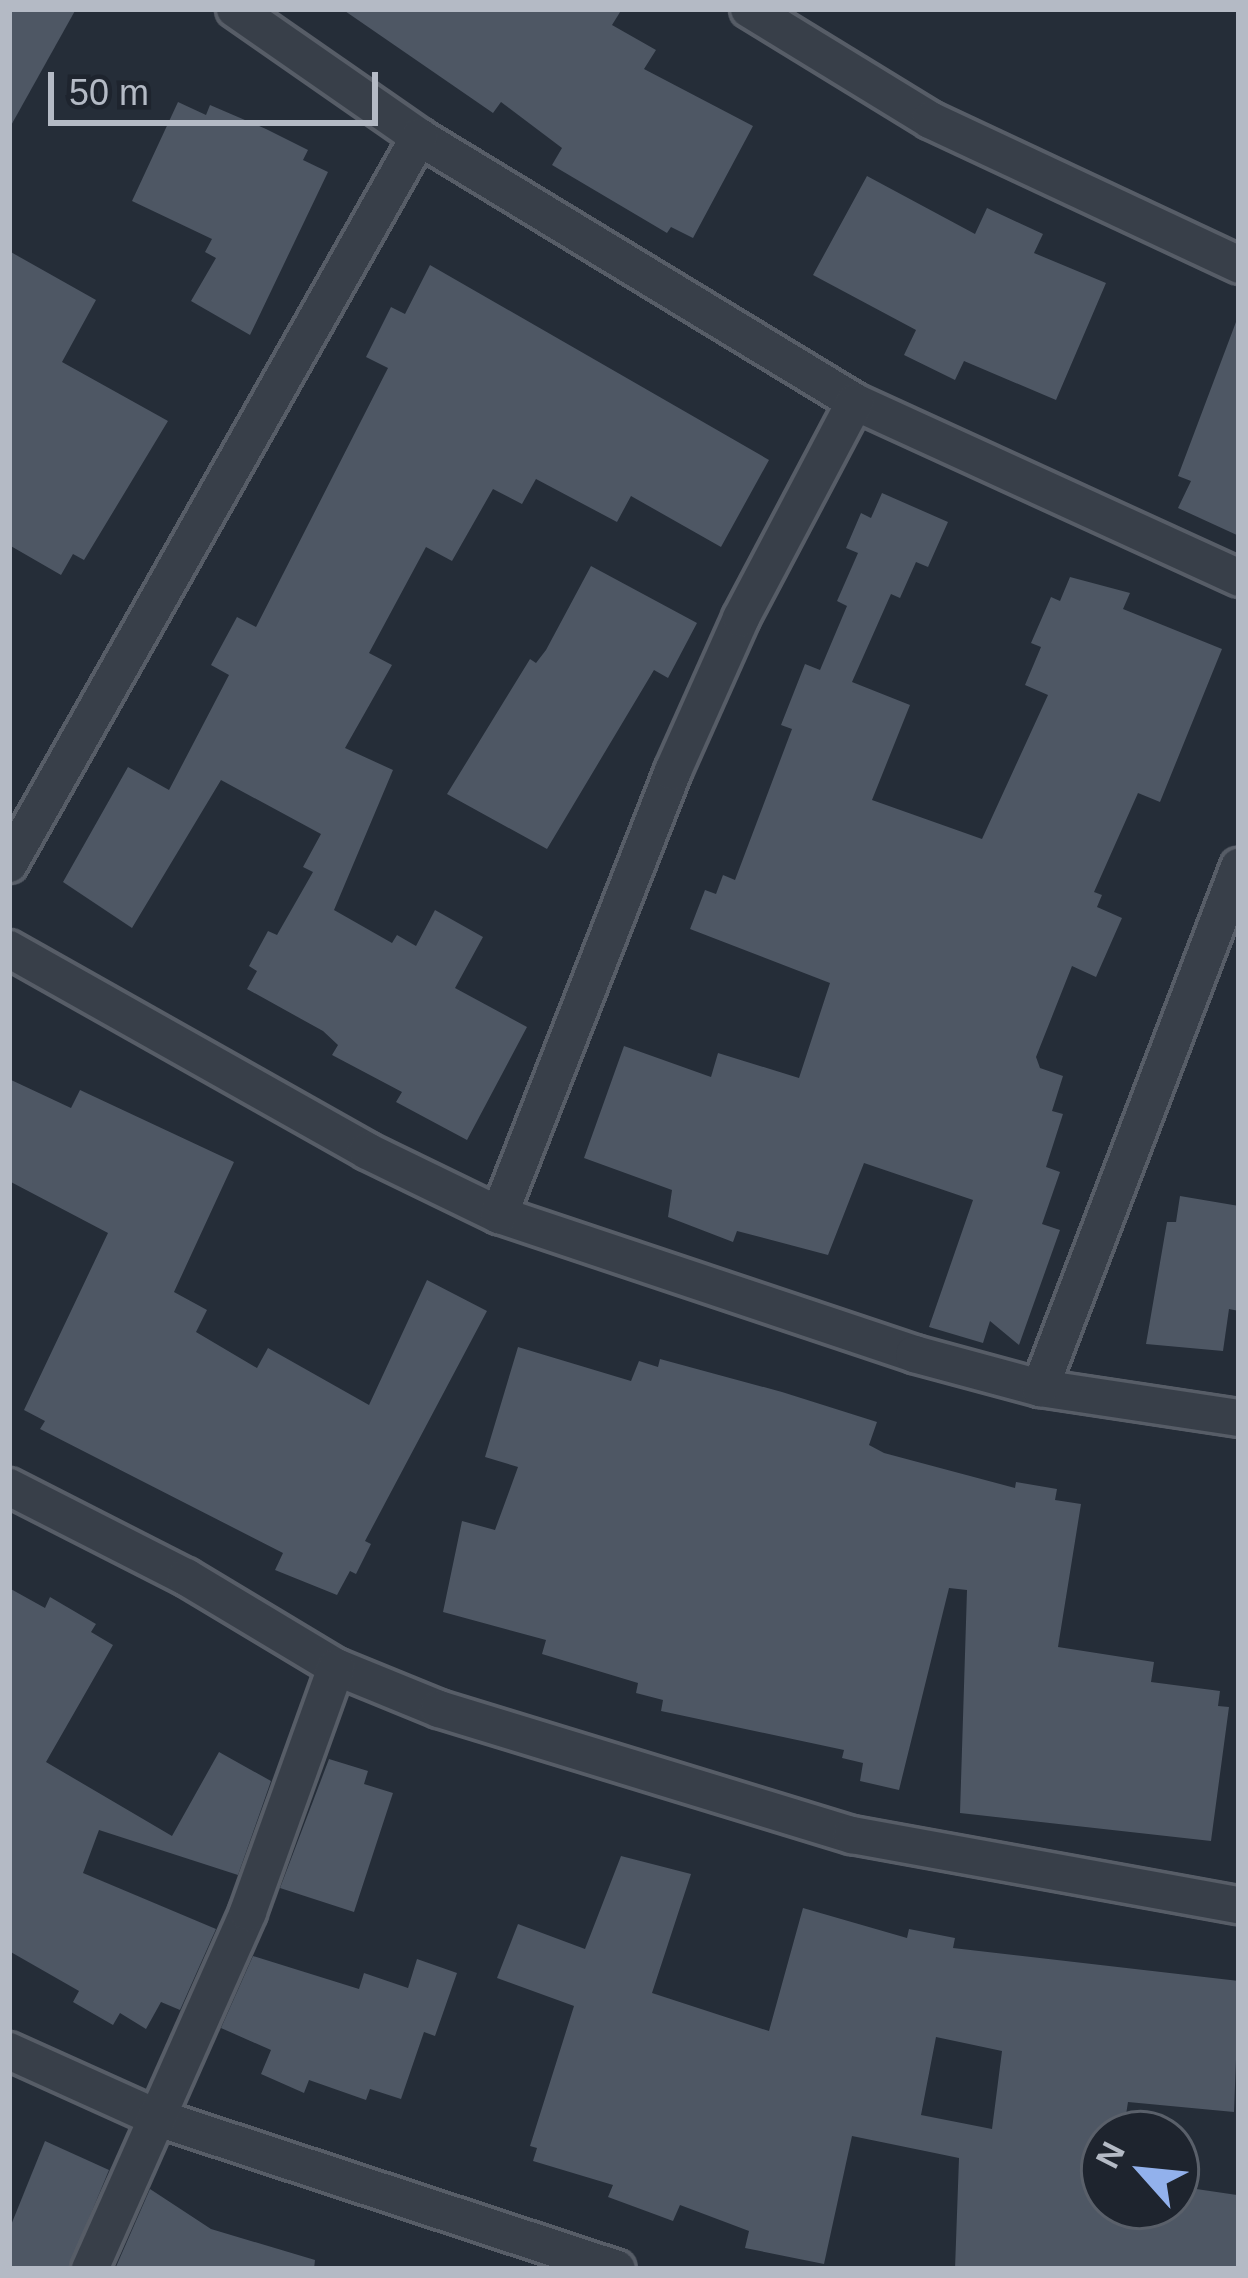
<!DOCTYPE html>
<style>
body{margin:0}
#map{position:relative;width:1248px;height:2278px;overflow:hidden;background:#252d38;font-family:Helvetica,sans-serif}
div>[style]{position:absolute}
.building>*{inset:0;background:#4e5764}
.roads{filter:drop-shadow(3px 0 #575d67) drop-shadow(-3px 0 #575d67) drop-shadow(0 3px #575d67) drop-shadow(0 -3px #575d67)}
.street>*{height:36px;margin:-18px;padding:0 18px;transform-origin:18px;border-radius:18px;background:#383f49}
span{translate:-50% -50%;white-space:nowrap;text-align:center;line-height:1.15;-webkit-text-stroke:10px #1e242e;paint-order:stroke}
.frame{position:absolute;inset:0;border:12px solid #b4bac5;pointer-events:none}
.north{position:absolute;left:1080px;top:2110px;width:120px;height:120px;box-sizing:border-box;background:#1e242e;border:3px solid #5a606a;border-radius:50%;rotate:297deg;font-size:33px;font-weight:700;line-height:48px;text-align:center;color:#b4bac5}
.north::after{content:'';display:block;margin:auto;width:42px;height:54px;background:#92b1ec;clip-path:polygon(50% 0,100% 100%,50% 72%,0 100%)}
.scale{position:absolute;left:48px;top:72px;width:330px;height:54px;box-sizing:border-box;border:6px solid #b4bac5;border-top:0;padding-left:15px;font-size:36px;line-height:42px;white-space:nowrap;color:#b4bac5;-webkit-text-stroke:9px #1e242e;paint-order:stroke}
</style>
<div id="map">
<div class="building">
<div style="clip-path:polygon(9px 9px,76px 9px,9px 129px)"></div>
<div style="clip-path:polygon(342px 9px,622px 9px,612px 25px,656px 50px,644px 69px,753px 126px,693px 238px,671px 227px,667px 233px,552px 165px,562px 148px,501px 102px,493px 113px)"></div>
<div style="clip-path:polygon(178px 102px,206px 115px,210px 105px,266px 129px,308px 150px,303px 160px,328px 172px,250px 335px,191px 301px,216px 258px,205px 252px,212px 239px,132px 201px)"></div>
<div style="clip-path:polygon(867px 176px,975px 234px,987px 208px,1043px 234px,1034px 253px,1106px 283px,1056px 400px,964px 361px,955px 380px,904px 355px,916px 330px,813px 275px)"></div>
<div style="clip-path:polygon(9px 251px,96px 300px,62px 362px,168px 421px,84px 560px,73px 554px,61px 575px,9px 545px)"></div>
<div style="clip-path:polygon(430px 265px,769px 460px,721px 547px,631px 496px,617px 522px,536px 479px,522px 504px,493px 489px,452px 561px,426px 547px,369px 653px,392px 665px,345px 748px,393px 770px,334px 910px,392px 943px,397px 935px,416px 946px,435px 910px,483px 937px,455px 988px,527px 1027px,467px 1140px,396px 1102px,402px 1092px,332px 1055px,338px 1045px,323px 1031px,247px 989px,257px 971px,249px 966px,268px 931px,277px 935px,313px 872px,303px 867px,321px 834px,221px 780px,132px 928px,63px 882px,128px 767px,169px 790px,229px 675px,211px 665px,237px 617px,256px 627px,388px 368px,366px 357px,391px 307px,405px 314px)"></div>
<div style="clip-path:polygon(1239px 314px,1239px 536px,1178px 508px,1191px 481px,1178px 476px)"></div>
<div style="clip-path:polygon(882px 493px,948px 522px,928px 567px,916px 562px,900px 598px,891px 594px,852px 682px,910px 705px,872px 800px,982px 839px,1048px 695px,1025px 685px,1041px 647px,1031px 643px,1051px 597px,1060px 601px,1070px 577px,1130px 593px,1123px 609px,1222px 649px,1160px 802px,1138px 793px,1094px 892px,1102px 895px,1097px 907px,1122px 918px,1096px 977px,1072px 966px,1036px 1057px,1040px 1068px,1063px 1076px,1052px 1111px,1063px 1114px,1046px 1167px,1060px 1172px,1042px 1224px,1060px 1230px,1019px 1345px,990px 1321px,983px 1343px,929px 1327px,973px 1200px,864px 1163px,828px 1255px,737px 1231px,733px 1242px,668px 1217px,672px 1190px,584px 1158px,624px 1046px,711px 1077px,718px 1053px,799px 1078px,830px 983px,690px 929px,705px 890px,716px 894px,723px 875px,735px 880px,792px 729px,781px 725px,805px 664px,820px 670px,847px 606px,837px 601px,858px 553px,846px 548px,861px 513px,871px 518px)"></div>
<div style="clip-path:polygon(591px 566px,697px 623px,668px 678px,654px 670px,547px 849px,447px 794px,530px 659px,536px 663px,546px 650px)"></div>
<div style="clip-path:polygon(9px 1079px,71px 1108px,80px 1090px,234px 1162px,174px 1292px,207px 1310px,196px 1332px,257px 1368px,268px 1348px,369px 1405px,427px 1280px,487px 1311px,365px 1541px,371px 1544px,356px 1574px,350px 1571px,337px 1595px,275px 1570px,283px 1553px,40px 1429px,45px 1421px,24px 1410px,108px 1233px,9px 1181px)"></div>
<div style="clip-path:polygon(1180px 1196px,1239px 1206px,1239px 1311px,1229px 1309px,1223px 1351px,1146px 1344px,1167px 1222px,1176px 1222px)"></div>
<div style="clip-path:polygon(518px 1347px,631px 1381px,639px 1361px,658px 1367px,660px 1359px,782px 1392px,877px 1422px,869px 1445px,884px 1453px,1015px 1488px,1016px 1482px,1057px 1489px,1055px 1500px,1081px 1504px,1058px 1647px,1154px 1662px,1151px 1682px,1220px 1691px,1218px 1706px,1229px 1707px,1211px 1841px,960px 1813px,967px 1590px,949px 1588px,899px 1790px,860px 1781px,863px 1763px,842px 1758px,844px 1750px,661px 1711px,663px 1700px,636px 1693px,638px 1683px,542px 1654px,546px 1640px,443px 1612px,462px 1521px,495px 1530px,518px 1467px,485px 1457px)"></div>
<div style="clip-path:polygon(9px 1588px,45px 1608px,50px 1597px,96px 1624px,91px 1632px,113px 1645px,46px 1762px,172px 1836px,219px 1752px,271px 1781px,238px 1875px,99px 1830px,83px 1873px,216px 1929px,180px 2010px,161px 2002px,146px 2029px,120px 2013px,113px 2025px,73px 2002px,79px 1991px,9px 1951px)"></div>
<div style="clip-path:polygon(329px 1759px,368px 1771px,364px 1784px,393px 1793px,354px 1912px,280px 1888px)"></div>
<div style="clip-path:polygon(evenodd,621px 1856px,691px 1874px,652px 1993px,769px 2031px,803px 1908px,907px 1938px,909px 1929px,955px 1938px,953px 1948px,1239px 1981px,1234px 2112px,1128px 2102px,1123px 2134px,1104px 2134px,1104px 2206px,1176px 2206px,1176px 2186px,1237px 2195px,1239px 2269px,955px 2269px,959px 2158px,852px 2136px,824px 2264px,745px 2248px,749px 2231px,680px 2205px,673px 2221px,608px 2197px,613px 2185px,533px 2161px,537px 2148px,530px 2146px,574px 2006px,497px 1978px,518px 1924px,585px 1949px,621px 1856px,936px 2037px,1002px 2051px,992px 2129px,921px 2115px,936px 2037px)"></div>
<div style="clip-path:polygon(253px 1956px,359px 1989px,364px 1973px,408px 1988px,417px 1959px,457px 1973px,435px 2036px,424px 2032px,401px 2099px,370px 2089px,366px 2100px,309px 2080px,304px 2093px,261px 2074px,271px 2050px,221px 2028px)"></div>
<div style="clip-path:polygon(45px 2141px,109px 2170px,68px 2269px,9px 2269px,9px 2230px)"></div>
<div style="clip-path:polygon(150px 2189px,211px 2229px,315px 2260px,314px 2269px,115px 2269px)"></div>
</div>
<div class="roads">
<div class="street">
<div style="left:235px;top:9px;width:224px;rotate:34.8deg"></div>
<div style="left:419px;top:137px;width:510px;rotate:31.29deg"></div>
<div style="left:855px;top:402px;width:422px;rotate:24.6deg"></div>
<div style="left:749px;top:9px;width:212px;rotate:31.5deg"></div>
<div style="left:930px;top:120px;width:341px;rotate:25.1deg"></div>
<div style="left:9px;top:864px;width:835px;rotate:-60.58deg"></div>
<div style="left:9px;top:949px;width:411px;rotate:29.4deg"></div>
<div style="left:367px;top:1151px;width:147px;rotate:25.9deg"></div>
<div style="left:499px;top:1215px;width:438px;rotate:18.5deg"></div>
<div style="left:914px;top:1354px;width:131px;rotate:15.1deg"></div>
<div style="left:1040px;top:1388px;width:201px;rotate:8.6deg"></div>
<div style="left:499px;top:1215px;width:477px;rotate:-68.6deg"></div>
<div style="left:673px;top:771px;width:167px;rotate:-66deg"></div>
<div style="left:741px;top:618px;width:244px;rotate:-62.2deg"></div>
<div style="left:1040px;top:1388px;width:558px;rotate:-69.1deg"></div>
<div style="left:9px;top:1487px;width:199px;rotate:27deg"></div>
<div style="left:186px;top:1577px;width:175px;rotate:31deg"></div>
<div style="left:336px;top:1667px;width:111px;rotate:22.2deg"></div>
<div style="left:439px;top:1709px;width:432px;rotate:17deg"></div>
<div style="left:852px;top:1835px;width:393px;rotate:10.3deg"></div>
<div style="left:9px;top:2051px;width:160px;rotate:24.3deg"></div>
<div style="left:155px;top:2117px;width:486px;rotate:18.2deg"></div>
<div style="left:90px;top:2269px;width:390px;rotate:-66.1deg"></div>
<div style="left:248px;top:1912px;width:260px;rotate:-70.2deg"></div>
</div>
</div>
<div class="frame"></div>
<div class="north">N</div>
<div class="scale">50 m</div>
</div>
